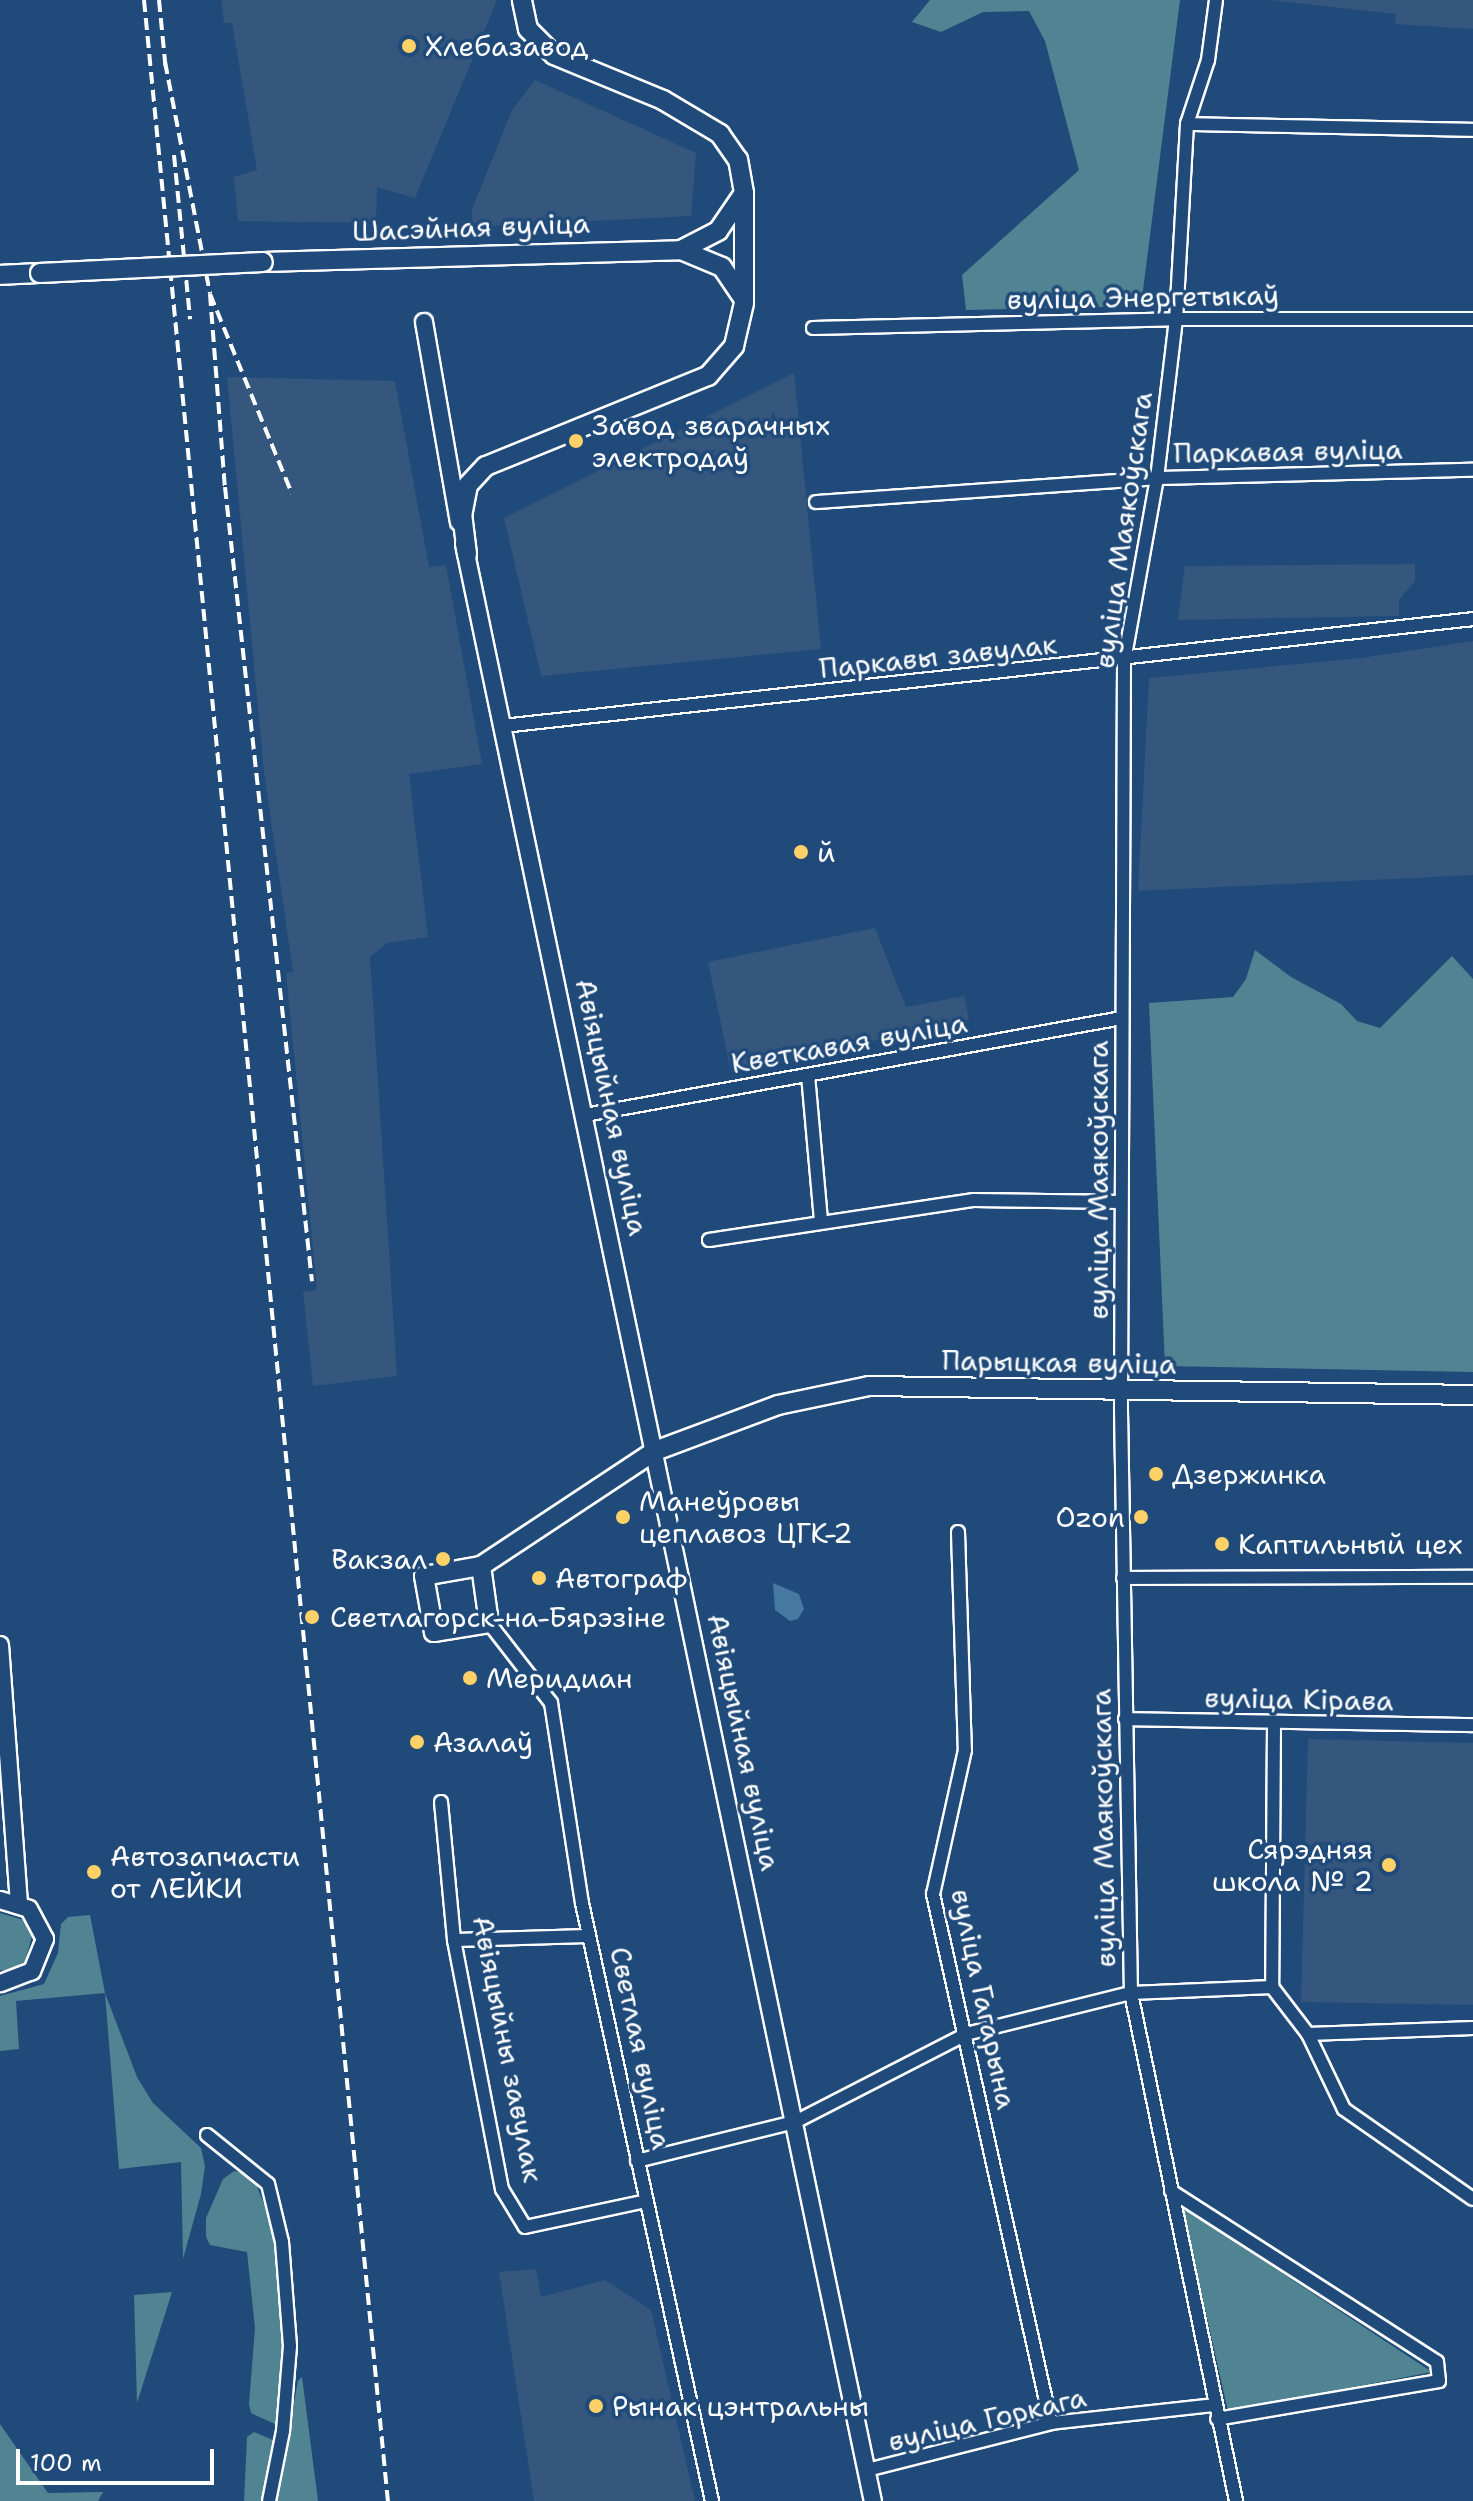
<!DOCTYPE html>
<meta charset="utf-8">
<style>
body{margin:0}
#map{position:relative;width:1473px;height:2501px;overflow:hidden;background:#1f4a7a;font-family:"Shantell Sans",sans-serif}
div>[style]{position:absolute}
.built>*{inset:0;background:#35577e}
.green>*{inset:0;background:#508492}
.water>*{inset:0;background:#4579a2}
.roads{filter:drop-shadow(2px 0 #fff) drop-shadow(-2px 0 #fff) drop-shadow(0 2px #fff) drop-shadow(0 -2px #fff)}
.minor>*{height:12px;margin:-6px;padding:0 6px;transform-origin:6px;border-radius:6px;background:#1f4a7a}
.tertiary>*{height:16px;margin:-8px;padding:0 8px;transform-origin:8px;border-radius:8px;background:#1f4a7a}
.secondary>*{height:18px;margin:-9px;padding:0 9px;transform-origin:9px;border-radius:9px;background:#1f4a7a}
.rail>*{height:4px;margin-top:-2px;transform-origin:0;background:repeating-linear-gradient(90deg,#fff 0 12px,transparent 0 18px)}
.bridges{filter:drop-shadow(2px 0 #fff) drop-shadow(-2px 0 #fff) drop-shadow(0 2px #fff) drop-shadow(0 -2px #fff)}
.secondary-bridge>*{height:18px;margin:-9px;padding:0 9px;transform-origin:9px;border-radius:9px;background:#1f4a7a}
.dots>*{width:22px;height:22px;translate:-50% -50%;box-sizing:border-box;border:4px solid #1f4a7a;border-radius:50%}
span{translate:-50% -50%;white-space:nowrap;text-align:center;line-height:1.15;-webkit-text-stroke:7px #1f4a7a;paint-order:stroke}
.poi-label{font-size:28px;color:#fff}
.left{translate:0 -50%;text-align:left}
.right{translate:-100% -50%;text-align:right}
.street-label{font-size:28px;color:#fff}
.scale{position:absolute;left:16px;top:2449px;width:198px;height:36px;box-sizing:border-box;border:4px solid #fff;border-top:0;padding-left:10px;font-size:24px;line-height:28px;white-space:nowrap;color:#fff;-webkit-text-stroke:6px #1f4a7a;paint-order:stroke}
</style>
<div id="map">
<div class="built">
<div style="clip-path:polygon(221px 0,497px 0,415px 198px,377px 187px,376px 223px,238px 221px,234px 177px,257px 170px,232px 23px,224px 23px)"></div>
<div style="clip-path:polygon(1269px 0,1473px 0,1473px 29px,1395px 24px,1396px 14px)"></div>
<div style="clip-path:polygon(535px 80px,696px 153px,691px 216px,472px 227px,472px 209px,512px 110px)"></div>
<div style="clip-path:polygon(794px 373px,821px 649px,541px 676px,504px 518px)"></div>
<div style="clip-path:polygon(227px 377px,395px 381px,429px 567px,446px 565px,482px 764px,409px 774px,428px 937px,387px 943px,370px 957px,397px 1376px,313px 1386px,303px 1292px,317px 1290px,286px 973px,293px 972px,264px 772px)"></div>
<div style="clip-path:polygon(1415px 564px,1415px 581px,1399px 600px,1399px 616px,1178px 620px,1185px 566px)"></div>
<div style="clip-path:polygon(1473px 641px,1473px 875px,1138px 891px,1149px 678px,1361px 658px)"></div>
<div style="clip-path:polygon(875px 928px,906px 1007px,964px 996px,969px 1020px,731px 1072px,708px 962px)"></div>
<div style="clip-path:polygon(1308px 1739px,1473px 1743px,1473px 2005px,1301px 2002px)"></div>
<div style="clip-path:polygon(536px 2269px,541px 2297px,605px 2280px,651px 2310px,695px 2501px,534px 2501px,499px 2272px)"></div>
</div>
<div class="green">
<div style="clip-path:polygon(930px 0,1180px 0,1141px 306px,966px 310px,962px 275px,1079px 170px,1045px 41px,1029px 11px,983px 12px,941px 32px,912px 22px)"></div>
<div style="clip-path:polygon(1255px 950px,1291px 977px,1341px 1004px,1357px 1021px,1380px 1028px,1452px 956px,1473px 979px,1473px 1372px,1165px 1366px,1149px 1003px,1233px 997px,1246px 979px)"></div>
<div style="clip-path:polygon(0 1913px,23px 1920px,32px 1936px,25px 1962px,7px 1971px,0 1970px)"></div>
<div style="clip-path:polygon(90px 1915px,105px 1993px,137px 2077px,153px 2103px,201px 2148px,205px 2166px,201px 2194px,183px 2259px,181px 2162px,119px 2169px,105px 1993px,16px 2001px,19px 2049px,0 2051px,0 1996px,44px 1984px,58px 1953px,61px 1924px,68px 1917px)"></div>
<div style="clip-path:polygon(234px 2171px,252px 2175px,277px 2235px,288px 2344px,282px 2417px,275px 2424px,251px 2413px,249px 2404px,255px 2328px,247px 2252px,210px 2245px,206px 2237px,206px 2218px,223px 2179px)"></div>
<div style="clip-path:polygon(1182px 2207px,1432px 2372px,1228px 2411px)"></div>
<div style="clip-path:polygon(172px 2292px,137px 2403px,134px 2295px)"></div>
<div style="clip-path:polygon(302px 2377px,318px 2501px,276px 2501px,298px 2381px)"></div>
<div style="clip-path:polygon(0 2424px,48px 2493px,103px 2492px,98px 2501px,0 2501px)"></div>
<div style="clip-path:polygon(254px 2432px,273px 2440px,268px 2501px,244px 2501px,247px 2437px)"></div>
</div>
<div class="water">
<div style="clip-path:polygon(773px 1583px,799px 1594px,804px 1609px,798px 1619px,790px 1621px,775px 1610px)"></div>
</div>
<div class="roads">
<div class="minor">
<div style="left:1216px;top:0;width:61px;rotate:97.6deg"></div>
<div style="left:1208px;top:60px;width:67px;rotate:108.2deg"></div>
<div style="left:1187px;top:124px;width:195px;rotate:93.2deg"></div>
<div style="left:1176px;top:319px;width:160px;rotate:96.8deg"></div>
<div style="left:1157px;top:478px;width:186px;rotate:100.2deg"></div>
<div style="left:1124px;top:661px;width:749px;rotate:90.23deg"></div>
<div style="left:1121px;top:1410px;width:583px;rotate:89.02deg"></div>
<div style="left:1131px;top:1993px;width:519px;rotate:78.32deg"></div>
<div style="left:1187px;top:124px;width:286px;rotate:1.2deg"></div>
<div style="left:813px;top:328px;width:363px;rotate:-1.4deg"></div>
<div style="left:1176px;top:319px;width:297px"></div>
<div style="left:816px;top:502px;width:342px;rotate:-4deg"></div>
<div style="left:1157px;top:478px;width:316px;rotate:-1.5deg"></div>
<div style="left:503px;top:726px;width:976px;rotate:-6.29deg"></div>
<div style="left:808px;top:1075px;width:147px;rotate:84.9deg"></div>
<div style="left:585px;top:1115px;width:546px;rotate:-10.24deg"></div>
<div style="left:709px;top:1240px;width:268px;rotate:-8.6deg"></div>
<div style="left:974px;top:1200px;width:147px;rotate:0.8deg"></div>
<div style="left:958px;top:1532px;width:218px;rotate:88.2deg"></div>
<div style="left:965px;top:1750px;width:148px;rotate:102.5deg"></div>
<div style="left:933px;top:1894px;width:542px;rotate:77.43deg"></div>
<div style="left:1123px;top:1578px;width:350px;rotate:-0.2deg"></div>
<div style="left:489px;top:1623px;width:101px;rotate:52.2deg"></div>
<div style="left:551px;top:1703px;width:202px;rotate:81.2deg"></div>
<div style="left:582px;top:1903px;width:612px;rotate:77.74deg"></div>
<div style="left:1125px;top:1719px;width:348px;rotate:1deg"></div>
<div style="left:1274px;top:1724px;width:263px;rotate:90.4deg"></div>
<div style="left:1272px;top:1987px;width:59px;rotate:52.5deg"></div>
<div style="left:1308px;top:2034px;width:83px;rotate:64.4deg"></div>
<div style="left:1344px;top:2109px;width:157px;rotate:34.9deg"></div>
<div style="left:441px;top:1802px;width:139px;rotate:84.6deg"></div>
<div style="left:454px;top:1940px;width:254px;rotate:79.1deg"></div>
<div style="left:502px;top:2189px;width:44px;rotate:58.8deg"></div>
<div style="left:525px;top:2227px;width:124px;rotate:-12.1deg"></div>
<div style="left:454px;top:1940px;width:135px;rotate:-1.7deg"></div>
<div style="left:1308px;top:2034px;width:165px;rotate:-2.1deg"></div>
<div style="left:207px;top:2135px;width:78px;rotate:38.8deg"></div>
<div style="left:268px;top:2184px;width:60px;rotate:76.4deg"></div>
<div style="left:282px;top:2242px;width:104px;rotate:85.6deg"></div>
<div style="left:290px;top:2346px;width:85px;rotate:94.7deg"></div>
<div style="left:283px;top:2431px;width:71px;rotate:101.3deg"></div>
<div style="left:637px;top:2161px;width:163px;rotate:-13.9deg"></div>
<div style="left:795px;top:2122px;width:192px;rotate:-27.2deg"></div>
<div style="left:966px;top:2034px;width:170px;rotate:-14deg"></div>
<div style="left:1131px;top:1993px;width:141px;rotate:-2.4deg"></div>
<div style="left:1171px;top:2191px;width:316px;rotate:32.7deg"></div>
<div style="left:1437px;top:2362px;width:19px;rotate:84deg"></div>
<div style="left:1439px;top:2381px;width:225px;rotate:170.3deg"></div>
<div style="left:867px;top:2470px;width:190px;rotate:-14.3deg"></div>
<div style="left:1051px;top:2423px;width:164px;rotate:-6.3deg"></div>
</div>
<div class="tertiary">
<div style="left:424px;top:322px;width:203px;rotate:80.1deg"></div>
<div style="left:464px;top:544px;width:1999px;rotate:78.2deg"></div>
<div style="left:0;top:1645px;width:259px;rotate:85.8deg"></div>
<div style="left:0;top:1900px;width:30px;rotate:17deg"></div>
<div style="left:29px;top:1909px;width:34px;rotate:62deg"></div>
<div style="left:45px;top:1939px;width:35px;rotate:112deg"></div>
<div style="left:32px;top:1971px;width:34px;rotate:159deg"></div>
</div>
<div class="secondary">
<div style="left:681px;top:250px;width:42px;rotate:-27.2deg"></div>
<div style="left:718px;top:231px;width:42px;rotate:-55.6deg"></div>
<div style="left:263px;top:262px;width:418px;rotate:-1.6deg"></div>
<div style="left:681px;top:250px;width:44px;rotate:22.5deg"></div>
<div style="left:722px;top:267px;width:36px;rotate:56deg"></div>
<div style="left:0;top:275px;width:40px;rotate:-2.9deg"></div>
<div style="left:467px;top:554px;width:38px;rotate:-97deg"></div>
<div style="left:462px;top:516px;width:32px;rotate:-79deg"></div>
<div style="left:468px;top:485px;width:26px;rotate:-47deg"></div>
<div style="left:486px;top:466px;width:240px;rotate:-22.1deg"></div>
<div style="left:708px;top:376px;width:40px;rotate:-49deg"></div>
<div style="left:734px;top:346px;width:44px;rotate:-76.9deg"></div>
<div style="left:744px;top:303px;width:110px;rotate:-90deg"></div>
<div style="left:744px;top:193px;width:34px;rotate:-100deg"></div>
<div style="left:738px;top:160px;width:32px;rotate:-125deg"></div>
<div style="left:720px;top:134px;width:66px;rotate:-149.2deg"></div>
<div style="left:663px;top:100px;width:118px;rotate:-157.6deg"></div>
<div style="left:554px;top:55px;width:37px;rotate:-135deg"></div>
<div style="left:528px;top:29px;width:30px;rotate:-102deg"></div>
<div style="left:481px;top:1566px;width:58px;rotate:82deg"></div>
<div style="left:489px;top:1623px;width:56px;rotate:170.7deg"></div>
<div style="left:434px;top:1632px;width:57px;rotate:-100.1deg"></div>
<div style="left:424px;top:1576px;width:58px;rotate:-10deg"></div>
<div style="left:481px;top:1566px;width:209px;rotate:-33.5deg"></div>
<div style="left:655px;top:1451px;width:131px;rotate:-20.5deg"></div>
<div style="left:778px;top:1405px;width:93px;rotate:-11.8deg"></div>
<div style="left:869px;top:1386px;width:604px;rotate:0.85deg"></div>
</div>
</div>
<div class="rail">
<div style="left:144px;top:0;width:2513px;rotate:84.43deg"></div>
<div style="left:159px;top:0;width:72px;rotate:84.4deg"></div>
<div style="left:165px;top:62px;width:236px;rotate:79deg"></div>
<div style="left:210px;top:294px;width:216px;rotate:67.7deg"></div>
<div style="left:174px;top:155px;width:165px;rotate:84.4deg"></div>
<div style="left:210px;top:294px;width:194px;rotate:85.6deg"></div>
<div style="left:225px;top:487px;width:799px;rotate:83.75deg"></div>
</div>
<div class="bridges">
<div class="secondary-bridge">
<div style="left:40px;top:273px;width:223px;rotate:-2.8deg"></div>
</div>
</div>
<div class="dots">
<div style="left:409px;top:46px;background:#ffd166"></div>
<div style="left:576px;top:441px;background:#ffd166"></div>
<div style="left:801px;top:852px;background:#ffd166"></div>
<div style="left:1156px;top:1474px;background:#ffd166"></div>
<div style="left:623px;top:1517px;background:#ffd166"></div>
<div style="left:1141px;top:1517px;background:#ffd166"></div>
<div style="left:1222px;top:1544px;background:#ffd166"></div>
<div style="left:443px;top:1559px;background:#ffd166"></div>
<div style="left:539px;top:1578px;background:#ffd166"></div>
<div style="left:312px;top:1617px;background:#ffd166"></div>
<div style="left:470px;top:1678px;background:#ffd166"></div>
<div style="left:417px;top:1742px;background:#ffd166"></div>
<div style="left:1389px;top:1865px;background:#ffd166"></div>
<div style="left:94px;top:1872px;background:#ffd166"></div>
<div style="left:596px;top:2406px;background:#ffd166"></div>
</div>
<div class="poi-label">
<span class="left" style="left:425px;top:46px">Хлебазавод</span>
<span class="left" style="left:592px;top:441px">Завод зварачных<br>электродаў</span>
<span class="left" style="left:817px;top:852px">й</span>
<span class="left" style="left:1172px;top:1474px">Дзержинка</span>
<span class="left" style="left:639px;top:1517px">Манеўровы<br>цеплавоз ЦГК-2</span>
<span class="right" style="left:1125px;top:1517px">Ozon</span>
<span class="left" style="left:1238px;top:1544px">Каптильный цех</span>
<span class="right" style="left:427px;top:1559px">Вакзал</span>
<span class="left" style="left:555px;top:1578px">Автограф</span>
<span class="left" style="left:330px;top:1617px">Светлагорск-на-Бярэзіне</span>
<span class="left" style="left:486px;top:1678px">Меридиан</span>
<span class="left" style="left:433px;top:1742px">Азалаў</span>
<span class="right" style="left:1373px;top:1865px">Сярэдняя<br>школа № 2</span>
<span class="left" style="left:110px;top:1872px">Автозапчасти<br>от ЛЕЙКИ</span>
<span class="left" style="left:612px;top:2406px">Рынак цэнтральны</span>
</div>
<div class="street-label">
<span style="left:471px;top:227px;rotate:-2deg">Шасэйная вуліца</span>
<span style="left:1143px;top:297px;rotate:-1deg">вуліца Энергетыкаў</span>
<span style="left:1288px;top:451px;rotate:-1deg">Паркавая вуліца</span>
<span style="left:1123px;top:530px;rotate:-82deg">вуліца Маякоўскага</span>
<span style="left:938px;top:656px;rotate:-6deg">Паркавы завулак</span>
<span style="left:849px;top:1043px;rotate:-10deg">Кветкавая вуліца</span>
<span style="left:612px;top:1107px;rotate:78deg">Авіяцыйная вуліца</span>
<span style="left:1098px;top:1180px;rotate:-90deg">вуліца Маякоўскага</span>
<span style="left:1059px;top:1362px;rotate:1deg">Парыцкая вуліца</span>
<span style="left:1299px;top:1699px;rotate:1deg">вуліца Кірава</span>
<span style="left:744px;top:1742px;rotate:78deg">Авіяцыйная вуліца</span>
<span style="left:1103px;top:1828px;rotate:-91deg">вуліца Маякоўскага</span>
<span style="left:984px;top:1999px;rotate:78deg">вуліца Гагарына</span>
<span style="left:641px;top:2048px;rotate:78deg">Светлая вуліца</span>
<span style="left:508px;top:2049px;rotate:79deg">Авіяцыйны завулак</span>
<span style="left:987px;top:2419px;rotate:-13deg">вуліца Горкага</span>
</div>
<div class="scale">100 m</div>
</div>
